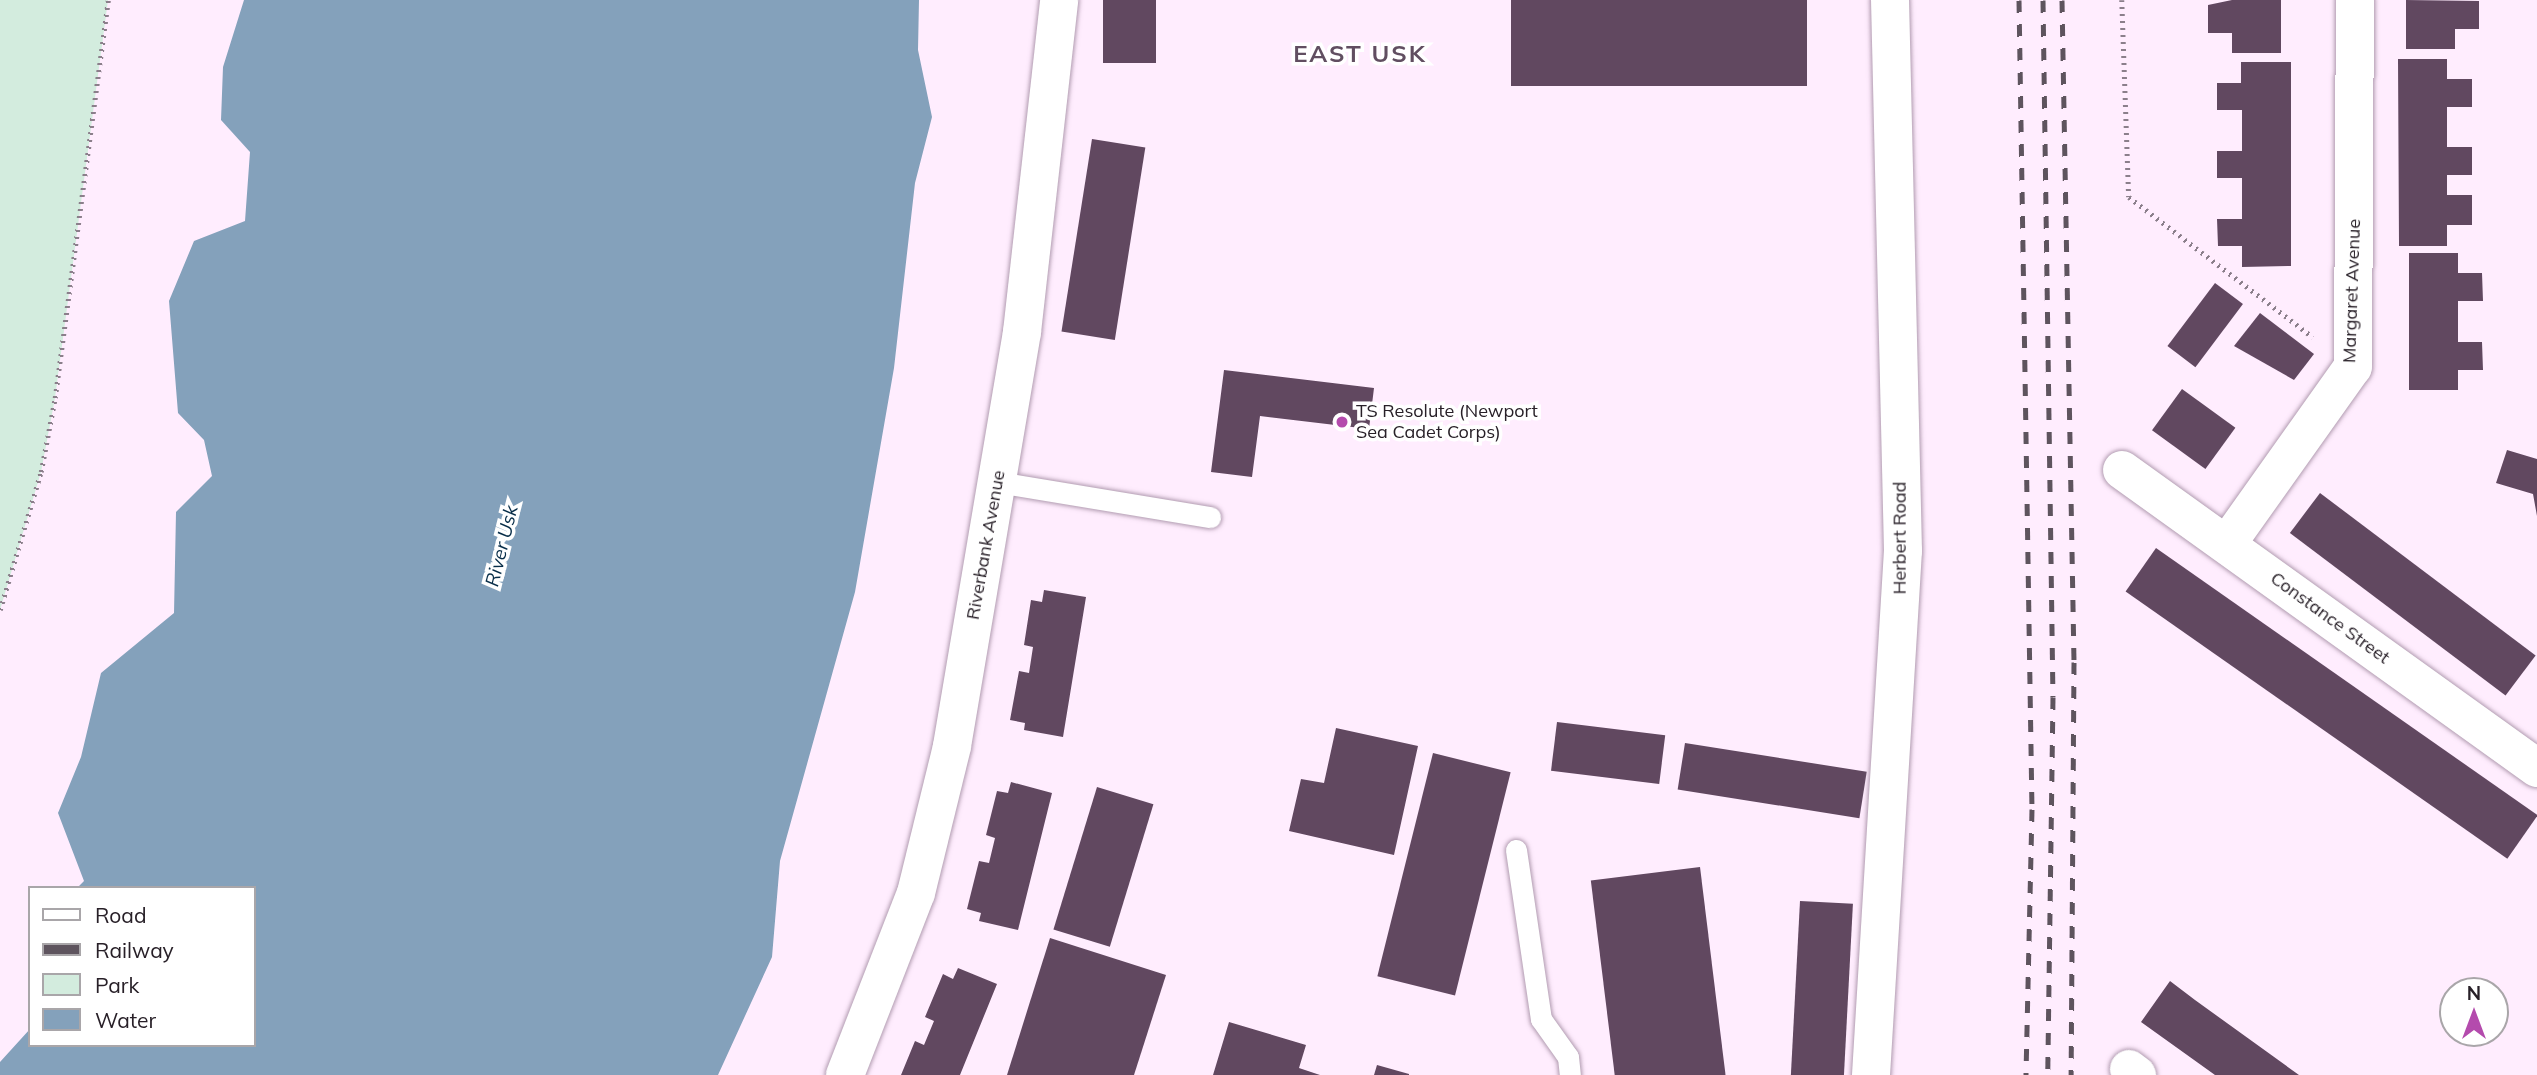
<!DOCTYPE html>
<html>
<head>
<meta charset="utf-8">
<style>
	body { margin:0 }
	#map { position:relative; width:2537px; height:1075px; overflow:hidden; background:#ffedfe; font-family:Mulish,sans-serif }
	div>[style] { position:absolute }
	.green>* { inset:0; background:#d3ecde }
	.water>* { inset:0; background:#84a1bb }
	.building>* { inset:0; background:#614860; transform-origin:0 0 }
	.path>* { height:4.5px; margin-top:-2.25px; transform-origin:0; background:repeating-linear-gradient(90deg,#8b7f8b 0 2px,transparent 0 7px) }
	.roads { filter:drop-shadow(0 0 2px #b29cb1) drop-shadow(0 0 2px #b29cb1) }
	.lane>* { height:21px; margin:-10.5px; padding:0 10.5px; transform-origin:10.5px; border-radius:10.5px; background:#fff }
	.street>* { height:38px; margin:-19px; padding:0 19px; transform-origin:19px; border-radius:19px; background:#fff }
	.rail>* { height:5px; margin-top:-2.5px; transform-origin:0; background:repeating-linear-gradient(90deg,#5e545e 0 12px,transparent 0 24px) }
	.dots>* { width:19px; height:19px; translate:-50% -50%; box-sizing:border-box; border:4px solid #fff; border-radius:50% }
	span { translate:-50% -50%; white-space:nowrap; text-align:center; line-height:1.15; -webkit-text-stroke:7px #fff; paint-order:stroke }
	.street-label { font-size:18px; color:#282028 }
	.poi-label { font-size:18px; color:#282028 }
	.left { translate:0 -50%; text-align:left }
	.water-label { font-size:19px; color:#072d48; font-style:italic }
	.district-label { font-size:24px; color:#614e61; font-weight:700; letter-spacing:2px }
	.legend { position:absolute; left:28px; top:886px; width:228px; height:161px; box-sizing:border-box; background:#fff; border:2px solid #a9a6a9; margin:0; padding:9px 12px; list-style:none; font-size:21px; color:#282028 }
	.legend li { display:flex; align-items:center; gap:14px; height:35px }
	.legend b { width:35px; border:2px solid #a9a6a9 }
	.north { position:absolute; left:2439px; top:977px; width:70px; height:70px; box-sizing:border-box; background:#fff; border:2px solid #a9a6a9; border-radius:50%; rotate:0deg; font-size:19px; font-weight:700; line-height:28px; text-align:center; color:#282028 }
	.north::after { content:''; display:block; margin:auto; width:24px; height:32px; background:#b44bad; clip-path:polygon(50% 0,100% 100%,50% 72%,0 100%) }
</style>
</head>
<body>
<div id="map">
	<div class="green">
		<i style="clip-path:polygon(0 0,108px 0,55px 398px,41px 472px,0 610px)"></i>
	</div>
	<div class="water">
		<i style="clip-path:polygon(244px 0,919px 0,918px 50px,932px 117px,915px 183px,894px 368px,855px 592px,780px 861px,772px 957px,718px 1075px,0 1075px,0 1062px,30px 1029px,30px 1045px,254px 1045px,254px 888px,77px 888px,84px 881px,58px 813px,81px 757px,101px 673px,174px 613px,176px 512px,212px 476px,204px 440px,178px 413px,169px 301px,194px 241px,245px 221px,250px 152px,221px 120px,223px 67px)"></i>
	</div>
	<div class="building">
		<i style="left:1103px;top:0;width:53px;height:63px"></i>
		<i style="left:1511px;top:0;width:296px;height:86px"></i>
		<i style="clip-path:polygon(2232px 0,2281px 0,2281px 53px,2232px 53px,2232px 33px,2208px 33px,2208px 5px)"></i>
		<i style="clip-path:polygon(2406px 0,2479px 1px,2479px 29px,2455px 29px,2455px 49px,2406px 49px)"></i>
		<i style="clip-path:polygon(2398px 59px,2447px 59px,2447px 79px,2472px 79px,2472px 107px,2447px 107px,2447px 147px,2472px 147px,2472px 175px,2447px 175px,2447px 195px,2472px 195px,2472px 225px,2447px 225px,2447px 246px,2399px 246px)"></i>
		<i style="clip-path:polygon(2241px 62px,2291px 62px,2291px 266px,2242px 267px,2242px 246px,2218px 246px,2217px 219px,2242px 219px,2242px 178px,2217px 178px,2217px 151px,2242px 151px,2242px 110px,2217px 110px,2217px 83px,2241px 83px)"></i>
		<i style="left:1092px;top:139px;width:54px;height:195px;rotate:9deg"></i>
		<i style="clip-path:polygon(2409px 253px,2458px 253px,2458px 273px,2482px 273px,2483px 301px,2458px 301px,2458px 342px,2482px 342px,2483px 370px,2458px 370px,2458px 390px,2409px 390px)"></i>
		<i style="left:2215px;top:283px;width:35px;height:79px;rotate:37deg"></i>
		<i style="clip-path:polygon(2260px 313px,2314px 354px,2294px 380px,2234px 346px)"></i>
		<i style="clip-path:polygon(1224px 370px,1374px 388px,1369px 429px,1260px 416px,1252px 477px,1211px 472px)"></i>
		<i style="left:2182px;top:389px;width:66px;height:51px;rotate:36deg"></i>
		<i style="clip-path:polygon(2507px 450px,2537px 459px,2537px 516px,2533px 494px,2496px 483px)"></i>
		<i style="left:2320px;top:493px;width:270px;height:50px;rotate:37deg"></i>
		<i style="left:2156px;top:548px;width:466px;height:53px;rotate:35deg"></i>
		<i style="clip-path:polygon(1044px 590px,1086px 597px,1063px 737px,1024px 730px,1025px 723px,1010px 720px,1019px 671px,1029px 673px,1033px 647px,1024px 645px,1031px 600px,1042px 602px)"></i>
		<i style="left:1557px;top:722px;width:109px;height:49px;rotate:7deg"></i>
		<i style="clip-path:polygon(1336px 728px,1418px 746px,1394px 855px,1289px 831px,1301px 779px,1324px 783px)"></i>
		<i style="left:1685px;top:743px;width:184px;height:47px;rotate:9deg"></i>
		<i style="left:1433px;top:753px;width:80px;height:230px;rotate:14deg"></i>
		<i style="clip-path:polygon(1011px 782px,1052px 793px,1018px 930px,979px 921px,981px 913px,967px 909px,979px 861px,989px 863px,995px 838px,986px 835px,997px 791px,1008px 793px)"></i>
		<i style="left:1097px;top:787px;width:59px;height:149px;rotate:17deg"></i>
		<i style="left:1700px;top:867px;width:210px;height:110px;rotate:83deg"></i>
		<i style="left:1800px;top:901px;width:53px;height:175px;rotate:3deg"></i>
		<i style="clip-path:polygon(1050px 938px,1166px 975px,1134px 1075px,1007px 1075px)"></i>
		<i style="clip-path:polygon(958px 968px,997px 984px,960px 1075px,901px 1075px,915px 1041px,924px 1045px,934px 1021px,925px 1017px,943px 974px,953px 979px)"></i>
		<i style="clip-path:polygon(2170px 981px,2195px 1000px,2299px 1075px,2215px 1075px,2141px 1022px)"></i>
		<i style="clip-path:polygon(1229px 1022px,1306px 1045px,1299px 1068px,1320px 1075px,1213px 1075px)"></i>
		<i style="clip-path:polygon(1377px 1065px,1409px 1074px,1409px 1075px,1374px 1075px)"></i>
	</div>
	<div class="path">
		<i style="left:2122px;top:0;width:197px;rotate:88deg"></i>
		<i style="left:2129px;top:197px;width:231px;rotate:37.3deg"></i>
		<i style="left:0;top:610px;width:144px;rotate:-73.5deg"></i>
		<i style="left:41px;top:472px;width:75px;rotate:-79.3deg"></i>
		<i style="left:55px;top:398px;width:402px;rotate:-82.4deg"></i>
	</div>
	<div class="roads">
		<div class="lane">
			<i style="left:998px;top:482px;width:215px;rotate:9.4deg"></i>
			<i style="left:1516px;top:850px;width:171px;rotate:81.6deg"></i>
			<i style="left:1541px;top:1019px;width:47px;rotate:54.6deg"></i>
			<i style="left:1568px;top:1057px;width:18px;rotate:84deg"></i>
		</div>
		<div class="street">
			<i style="left:2122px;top:470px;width:511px;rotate:35.68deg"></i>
			<i style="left:2227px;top:544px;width:217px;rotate:-54.6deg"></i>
			<i style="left:2353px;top:367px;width:367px;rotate:-89.7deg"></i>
			<i style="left:2129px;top:1069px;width:10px;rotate:37deg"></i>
			<i style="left:845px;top:1075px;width:195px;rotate:-68.7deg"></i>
			<i style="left:916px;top:893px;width:151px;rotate:-76.2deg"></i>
			<i style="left:952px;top:746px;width:420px;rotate:-80.4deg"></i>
			<i style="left:1022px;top:332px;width:334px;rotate:-83.6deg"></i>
			<i style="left:1871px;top:1075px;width:525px;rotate:-86.51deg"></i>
			<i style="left:1903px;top:551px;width:551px;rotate:-91.35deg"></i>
		</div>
	</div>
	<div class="rail">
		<i style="left:2019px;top:0;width:809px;rotate:89.08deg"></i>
		<i style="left:2032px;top:809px;width:266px;rotate:91.3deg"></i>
		<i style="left:2043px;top:0;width:697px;rotate:89.18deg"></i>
		<i style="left:2053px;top:697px;width:378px;rotate:90.8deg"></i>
		<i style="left:2062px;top:0;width:662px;rotate:88.96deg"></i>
		<i style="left:2074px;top:662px;width:413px;rotate:90.4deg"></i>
	</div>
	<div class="dots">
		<i style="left:1342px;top:422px;background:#b44bad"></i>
	</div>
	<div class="street-label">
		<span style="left:2352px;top:291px;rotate:-88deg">Margaret Avenue</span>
		<span style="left:1900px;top:538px;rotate:-90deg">Herbert Road</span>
		<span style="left:986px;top:545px;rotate:-80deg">Riverbank Avenue</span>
		<span style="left:2330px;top:618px;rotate:36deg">Constance Street</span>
	</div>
	<div class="poi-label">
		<span class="left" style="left:1356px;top:422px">TS Resolute (Newport<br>Sea Cadet Corps)</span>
	</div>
	<div class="water-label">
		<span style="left:502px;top:546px;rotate:-76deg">River Usk</span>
	</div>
	<div class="district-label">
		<span style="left:1360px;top:54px">EAST USK</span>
	</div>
	<ul class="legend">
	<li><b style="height:9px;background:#fff"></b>Road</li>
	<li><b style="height:9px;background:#5e545e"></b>Railway</li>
	<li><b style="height:19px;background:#d3ecde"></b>Park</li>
	<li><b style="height:19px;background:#84a1bb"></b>Water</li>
	</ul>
	<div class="north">N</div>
</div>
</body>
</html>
